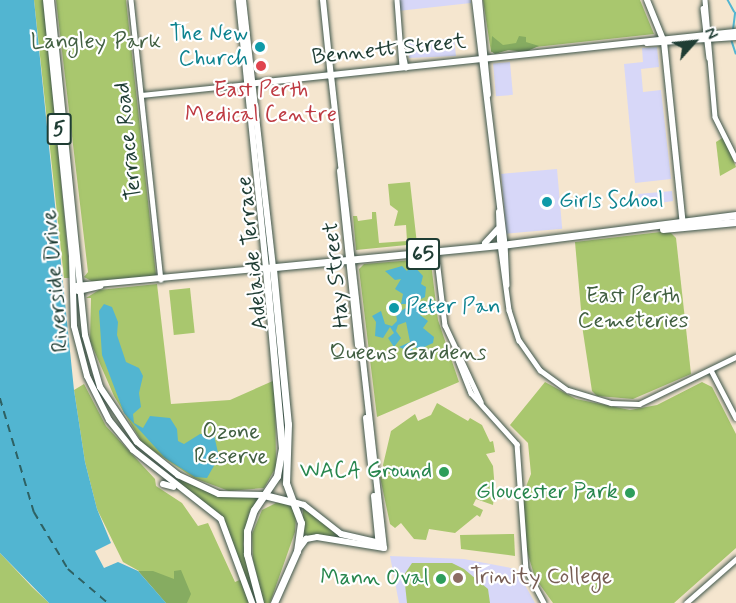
<!DOCTYPE html>
<html>
<head>
<meta charset="utf-8">
<style>
	body { margin:0 }
	#map { position:relative; width:736px; height:603px; overflow:hidden; background:#f5e6cf; font-family:Mynerve,sans-serif }
	div>[style] { position:absolute }
	.built>* { inset:0; background:#d7d7f8; transform-origin:0 0 }
	.green>* { inset:0; background:#a9c76e; transform-origin:0 0 }
	.forest>* { inset:0; background:#86ac61 }
	.water>* { inset:0; background:#52b5d1 }
	.stream>* { height:1.5px; margin:-0.75px; padding:0 0.75px; transform-origin:0.75px; border-radius:0.75px; background:#52b5d1 }
	.ferry>* { height:1.5px; margin-top:-0.75px; transform-origin:0; background:repeating-linear-gradient(90deg,#2e6163 0 8px,transparent 0 14px) }
	.roads { filter:drop-shadow(0 0 2px #3f564b) drop-shadow(0 0 2px #3f564b) }
	.minor>* { height:4.5px; margin:-2.25px; padding:0 2.25px; transform-origin:2.25px; border-radius:2.25px; background:#fff }
	.major>* { height:6px; margin:-3px; padding:0 3px; transform-origin:3px; border-radius:3px; background:#fff }
	.highway>* { height:7px; margin:-3.5px; padding:0 3.5px; transform-origin:3.5px; border-radius:3.5px; background:#fff }
	.dots>* { width:16px; height:16px; translate:-50% -50%; box-sizing:border-box; border:3px solid #fff; border-radius:50% }
	span { translate:-50% -50%; white-space:nowrap; text-align:center; line-height:1.15; -webkit-text-stroke:4.5px #fff; paint-order:stroke }
	.shield-label span { padding:2px 4px; background:#fff; border:2px solid; border-radius:4px; -webkit-text-stroke-width:0 }
	.shield-label { font-size:21px; color:#1f3d34; font-weight:700 }
	.culture-label { font-size:22px; color:#0d838f }
	.right { translate:-100% -50%; text-align:right }
	.left { translate:0 -50%; text-align:left }
	.park-label { font-size:22px; color:#426042 }
	.street-label { font-size:22px; color:#1f3d34 }
	.health-label { font-size:22px; color:#be3a42 }
	.leisure-label { font-size:22px; color:#27864d }
	.education-label { font-size:22px; color:#785e54 }
	.north { position:absolute; left:664px; top:12px; width:60px; height:60px; -webkit-text-stroke:4px #fff; paint-order:stroke; rotate:63deg; font-size:16px; font-weight:700; line-height:24px; text-align:center; color:#1f3d34 }
	.north::after { content:''; display:block; margin:auto; width:21px; height:27px; background:#1f3d34; clip-path:polygon(50% 0,100% 100%,50% 72%,0 100%) }
</style>
</head>
<body>
<div id="map">
	<div class="built">
		<i style="clip-path:polygon(397px 0,471px 0,471px 3px,398px 11px)"></i>
		<i style="clip-path:polygon(454px 38px,456px 56px,409px 58px,407px 43px)"></i>
		<i style="clip-path:polygon(657px 47px,659px 67px,641px 69px,643px 92px,661px 90px,671px 179px,635px 183px,624px 64px,643px 62px,642px 48px)"></i>
		<i style="left:510px;top:62px;width:33px;height:17px;rotate:85deg"></i>
		<i style="left:557px;top:169px;width:60px;height:56px;rotate:85deg"></i>
		<i style="clip-path:polygon(672px 191px,673px 201px,639px 206px,638px 194px)"></i>
		<i style="clip-path:polygon(390px 556px,464px 559px,516px 569px,535px 603px,399px 603px)"></i>
	</div>
	<div class="green">
		<i style="clip-path:polygon(34px 0,44px 0,70px 278px,64px 278px)"></i>
		<i style="clip-path:polygon(56px 0,126px 0,156px 275px,152px 278px,95px 283px,84px 277px,88px 272px)"></i>
		<i style="clip-path:polygon(483px 0,640px 0,654px 34px,491px 52px)"></i>
		<i style="clip-path:polygon(724px 137px,736px 167px,720px 176px,716px 142px)"></i>
		<i style="clip-path:polygon(410px 182px,417px 244px,356px 250px,353px 216px,357px 216px,358px 221px,372px 219px,372px 212px,376px 212px,379px 243px,407px 241px,406px 225px,394px 226px,398px 211px,390px 205px,388px 184px)"></i>
		<i style="clip-path:polygon(669px 231px,676px 238px,691px 374px,633px 399px,597px 396px,592px 391px,583px 332px,575px 242px)"></i>
		<i style="clip-path:polygon(426px 259px,431px 263px,438px 320px,459px 382px,377px 417px,359px 269px,364px 264px)"></i>
		<i style="clip-path:polygon(157px 284px,171px 404px,230px 400px,275px 380px,276px 467px,264px 488px,229px 491px,194px 478px,143px 444px,114px 396px,90px 341px,91px 298px,86px 298px,99px 290px)"></i>
		<i style="left:190px;top:288px;width:45px;height:21px;rotate:84deg"></i>
		<i style="clip-path:polygon(545px 382px,576px 399px,630px 410px,657px 405px,702px 382px,712px 387px,736px 434px,736px 548px,674px 603px,553px 603px,535px 578px,527px 551px,523px 494px,531px 474px,528px 443px,510px 425px)"></i>
		<i style="clip-path:polygon(84px 384px,106px 426px,155px 479px,156px 486px,182px 503px,198px 526px,208px 523px,235px 582px,242px 579px,250px 603px,166px 603px,139px 571px,123px 562px,97px 509px,85px 462px,74px 390px)"></i>
		<i style="clip-path:polygon(437px 403px,468px 421px,470px 418px,482px 425px,490px 442px,493px 441px,495px 452px,486px 454px,493px 466px,495px 490px,493px 505px,476px 499px,473px 505px,483px 510px,480px 517px,477px 515px,455px 533px,429px 529px,426px 540px,414px 539px,401px 523px,395px 528px,390px 524px,380px 477px,394px 475px,384px 473px,383px 465px,391px 431px,415px 414px,418px 421px,431px 415px)"></i>
		<i style="clip-path:polygon(176px 478px,216px 495px,260px 496px,249px 513px,243px 544px,258px 603px,253px 603px,225px 523px,174px 481px)"></i>
		<i style="clip-path:polygon(280px 501px,290px 504px,296px 516px,295px 532px,270px 603px,264px 603px,253px 560px,252px 534px,262px 510px)"></i>
		<i style="clip-path:polygon(303px 506px,344px 538px,344px 539px,303px 536px)"></i>
		<i style="clip-path:polygon(514px 534px,515px 556px,461px 549px,460px 535px)"></i>
		<i style="clip-path:polygon(0 553px,32px 587px,49px 603px,0 603px)"></i>
		<i style="clip-path:polygon(412px 563px,452px 563px,464px 569px,488px 589px,490px 603px,407px 603px,404px 575px)"></i>
	</div>
	<div class="forest">
		<i style="clip-path:polygon(492px 36px,503px 45px,516px 43px,519px 36px,526px 37px,526px 42px,539px 46px,525px 52px,508px 50px,495px 54px,491px 51px)"></i>
		<i style="clip-path:polygon(181px 570px,191px 594px,187px 603px,166px 603px,138px 571px,153px 571px,174px 579px,174px 571px)"></i>
	</div>
	<div class="water">
		<i style="clip-path:polygon(0 0,34px 0,74px 390px,85px 462px,97px 509px,111px 543px,95px 551px,104px 568px,118px 562px,138px 571px,166px 603px,49px 603px,0 553px)"></i>
		<i style="clip-path:polygon(412px 264px,423px 276px,421px 284px,426px 287px,425px 297px,417px 301px,423px 306px,420px 315px,428px 321px,423px 328px,434px 337px,433px 343px,420px 349px,409px 345px,418px 356px,416px 361px,412px 353px,399px 347px,410px 342px,406px 322px,398px 325px,396px 331px,401px 338px,394px 347px,388px 338px,394px 333px,390px 327px,383px 338px,375px 336px,376px 322px,372px 316px,381px 311px,385px 324px,392px 326px,397px 321px,396px 314px,412px 304px,401px 304px,403px 294px,395px 289px,401px 279px,395px 280px,385px 271px,402px 266px,407px 271px)"></i>
		<i style="clip-path:polygon(104px 304px,112px 307px,118px 322px,117px 335px,126px 362px,139px 368px,143px 376px,139px 393px,141px 407px,133px 414px,134px 423px,143px 428px,150px 416px,170px 418px,177px 429px,178px 441px,184px 444px,200px 434px,214px 435px,219px 457px,207px 478px,195px 477px,165px 458px,124px 413px,102px 355px,99px 311px)"></i>
	</div>
	<div class="stream">
		<i style="left:728px;top:0;width:13px;rotate:61deg"></i>
		<i style="left:733px;top:30px;width:17px;rotate:-83deg"></i>
		<i style="left:732px;top:41px;width:13px;rotate:72deg"></i>
	</div>
	<div class="ferry">
		<i style="left:0;top:398px;width:119px;rotate:73.4deg"></i>
		<i style="left:34px;top:512px;width:66px;rotate:59.2deg"></i>
		<i style="left:68px;top:569px;width:52px;rotate:40.4deg"></i>
	</div>
	<div class="roads">
		<div class="minor">
			<i style="left:131px;top:0;width:281px;rotate:83.9deg"></i>
			<i style="left:397px;top:0;width:67px;rotate:85.7deg"></i>
			<i style="left:705px;top:0;width:117px;rotate:85.1deg"></i>
			<i style="left:715px;top:117px;width:47px;rotate:63.4deg"></i>
			<i style="left:703px;top:8px;width:50px;rotate:83.2deg"></i>
			<i style="left:401px;top:44px;width:24px;rotate:78deg"></i>
			<i style="left:141px;top:95px;width:108px;rotate:-5.9deg"></i>
			<i style="left:505px;top:243px;width:42px;rotate:87.3deg"></i>
			<i style="left:500px;top:244px;width:67px;rotate:82.2deg"></i>
			<i style="left:509px;top:310px;width:32px;rotate:72deg"></i>
			<i style="left:519px;top:340px;width:37px;rotate:55deg"></i>
			<i style="left:540px;top:370px;width:34px;rotate:36deg"></i>
			<i style="left:568px;top:390px;width:45px;rotate:16.8deg"></i>
			<i style="left:611px;top:403px;width:28px;rotate:2deg"></i>
			<i style="left:639px;top:404px;width:108px;rotate:-25.9deg"></i>
			<i style="left:436px;top:251px;width:75px;rotate:83.1deg"></i>
			<i style="left:445px;top:325px;width:85px;rotate:64.9deg"></i>
			<i style="left:456px;top:355px;width:41px;rotate:68.5deg"></i>
			<i style="left:471px;top:393px;width:69px;rotate:48deg"></i>
			<i style="left:517px;top:444px;width:125px;rotate:85.9deg"></i>
			<i style="left:526px;top:569px;width:38px;rotate:62deg"></i>
			<i style="left:711px;top:370px;width:54px;rotate:62.5deg"></i>
			<i style="left:686px;top:603px;width:67px;rotate:-41.3deg"></i>
		</div>
		<div class="major">
			<i style="left:46px;top:0;width:259px;rotate:84.2deg"></i>
			<i style="left:72px;top:258px;width:68px;rotate:88.3deg"></i>
			<i style="left:74px;top:326px;width:52px;rotate:75.4deg"></i>
			<i style="left:87px;top:376px;width:49px;rotate:63.4deg"></i>
			<i style="left:109px;top:420px;width:38px;rotate:51deg"></i>
			<i style="left:133px;top:450px;width:112px;rotate:38.1deg"></i>
			<i style="left:221px;top:519px;width:90px;rotate:69.7deg"></i>
			<i style="left:51px;top:0;width:337px;rotate:84.2deg"></i>
			<i style="left:85px;top:335px;width:54px;rotate:73.9deg"></i>
			<i style="left:100px;top:387px;width:66px;rotate:56.1deg"></i>
			<i style="left:137px;top:442px;width:53px;rotate:38.8deg"></i>
			<i style="left:178px;top:475px;width:45px;rotate:24.9deg"></i>
			<i style="left:219px;top:494px;width:45px;rotate:1.3deg"></i>
			<i style="left:243px;top:0;width:271px;rotate:83.6deg"></i>
			<i style="left:323px;top:0;width:77px;rotate:84.1deg"></i>
			<i style="left:475px;top:0;width:242px;rotate:83.1deg"></i>
			<i style="left:479px;top:0;width:95px;rotate:84.6deg"></i>
			<i style="left:647px;top:0;width:45px;rotate:68deg"></i>
			<i style="left:664px;top:42px;width:184px;rotate:84.1deg"></i>
			<i style="left:647px;top:43px;width:89px;rotate:-3.9deg"></i>
			<i style="left:248px;top:84px;width:491px;rotate:-6.1deg"></i>
			<i style="left:340px;top:171px;width:175px;rotate:84.1deg"></i>
			<i style="left:499px;top:212px;width:29px;rotate:88deg"></i>
			<i style="left:485px;top:243px;width:19px;rotate:-47deg"></i>
			<i style="left:76px;top:286px;width:191px;rotate:-5.4deg"></i>
			<i style="left:266px;top:268px;width:269px;rotate:-95.8deg"></i>
			<i style="left:78px;top:291px;width:23px;rotate:-13deg"></i>
			<i style="left:366px;top:418px;width:47px;rotate:83.9deg"></i>
			<i style="left:163px;top:484px;width:11px;rotate:15deg"></i>
			<i style="left:374px;top:496px;width:51px;rotate:84.4deg"></i>
			<i style="left:293px;top:502px;width:11px;rotate:15deg"></i>
			<i style="left:304px;top:505px;width:47px;rotate:38.1deg"></i>
			<i style="left:341px;top:534px;width:39px;rotate:13deg"></i>
			<i style="left:298px;top:550px;width:14px;rotate:-54deg"></i>
			<i style="left:306px;top:539px;width:11px;rotate:-10deg"></i>
			<i style="left:317px;top:537px;width:68px;rotate:9.3deg"></i>
			<i style="left:384px;top:548px;width:476px;rotate:-96.4deg"></i>
		</div>
		<div class="highway">
			<i style="left:663px;top:229px;width:73px;rotate:-5.5deg"></i>
			<i style="left:266px;top:268px;width:236px;rotate:-5.6deg"></i>
			<i style="left:501px;top:245px;width:237px;rotate:-7.3deg"></i>
			<i style="left:273px;top:269px;width:156px;rotate:84.5deg"></i>
			<i style="left:288px;top:424px;width:59px;rotate:91.9deg"></i>
			<i style="left:286px;top:483px;width:20px;rotate:70deg"></i>
			<i style="left:264px;top:495px;width:30px;rotate:14deg"></i>
			<i style="left:293px;top:502px;width:22px;rotate:69deg"></i>
			<i style="left:301px;top:523px;width:28px;rotate:98deg"></i>
			<i style="left:297px;top:551px;width:57px;rotate:113.9deg"></i>
			<i style="left:260px;top:603px;width:51px;rotate:-104.9deg"></i>
			<i style="left:247px;top:554px;width:23px;rotate:-90deg"></i>
			<i style="left:247px;top:531px;width:22px;rotate:-72deg"></i>
			<i style="left:254px;top:510px;width:41px;rotate:-55.9deg"></i>
			<i style="left:277px;top:476px;width:27px;rotate:-80deg"></i>
			<i style="left:282px;top:449px;width:182px;rotate:-95.1deg"></i>
		</div>
	</div>
	<div class="dots">
		<i style="left:260px;top:47px;background:#0f9aa8"></i>
		<i style="left:261px;top:66px;background:#e0444e"></i>
		<i style="left:547px;top:202px;background:#0f9aa8"></i>
		<i style="left:394px;top:308px;background:#0f9aa8"></i>
		<i style="left:444px;top:472px;background:#2e9e5b"></i>
		<i style="left:630px;top:493px;background:#2e9e5b"></i>
		<i style="left:458px;top:578px;background:#8d6e63"></i>
		<i style="left:441px;top:579px;background:#2e9e5b"></i>
	</div>
	<div class="shield-label">
		<span style="left:59px;top:129px">5</span>
		<span style="left:423px;top:254px">65</span>
	</div>
	<div class="culture-label">
		<span class="right" style="left:248px;top:47px">The New<br>Church</span>
		<span class="left" style="left:559px;top:202px">Girls School</span>
		<span class="left" style="left:406px;top:308px">Peter Pan</span>
	</div>
	<div class="park-label">
		<span style="left:96px;top:43px">Langley Park</span>
		<span style="left:633px;top:309px">East Perth<br>Cemeteries</span>
		<span style="left:408px;top:354px">Queens Gardens</span>
		<span style="left:231px;top:445px">Ozone<br>Reserve</span>
	</div>
	<div class="street-label">
		<span style="left:389px;top:50px;rotate:-6deg">Bennett Street</span>
		<span style="left:129px;top:141px;rotate:-96deg">Terrace Road</span>
		<span style="left:253px;top:253px;rotate:-96deg">Adelaide Terrace</span>
		<span style="left:337px;top:275px;rotate:-96deg">Hay Street</span>
		<span style="left:56px;top:281px;rotate:-95deg">Riverside Drive</span>
	</div>
	<div class="health-label">
		<span style="left:261px;top:103px">East Perth<br>Medical Centre</span>
	</div>
	<div class="leisure-label">
		<span class="right" style="left:432px;top:472px">WACA Ground</span>
		<span class="right" style="left:618px;top:493px">Gloucester Park</span>
		<span class="right" style="left:429px;top:579px">Mann Oval</span>
	</div>
	<div class="education-label">
		<span class="left" style="left:470px;top:578px">Trinity College</span>
	</div>
	<div class="north">N</div>
</div>
</body>
</html>
